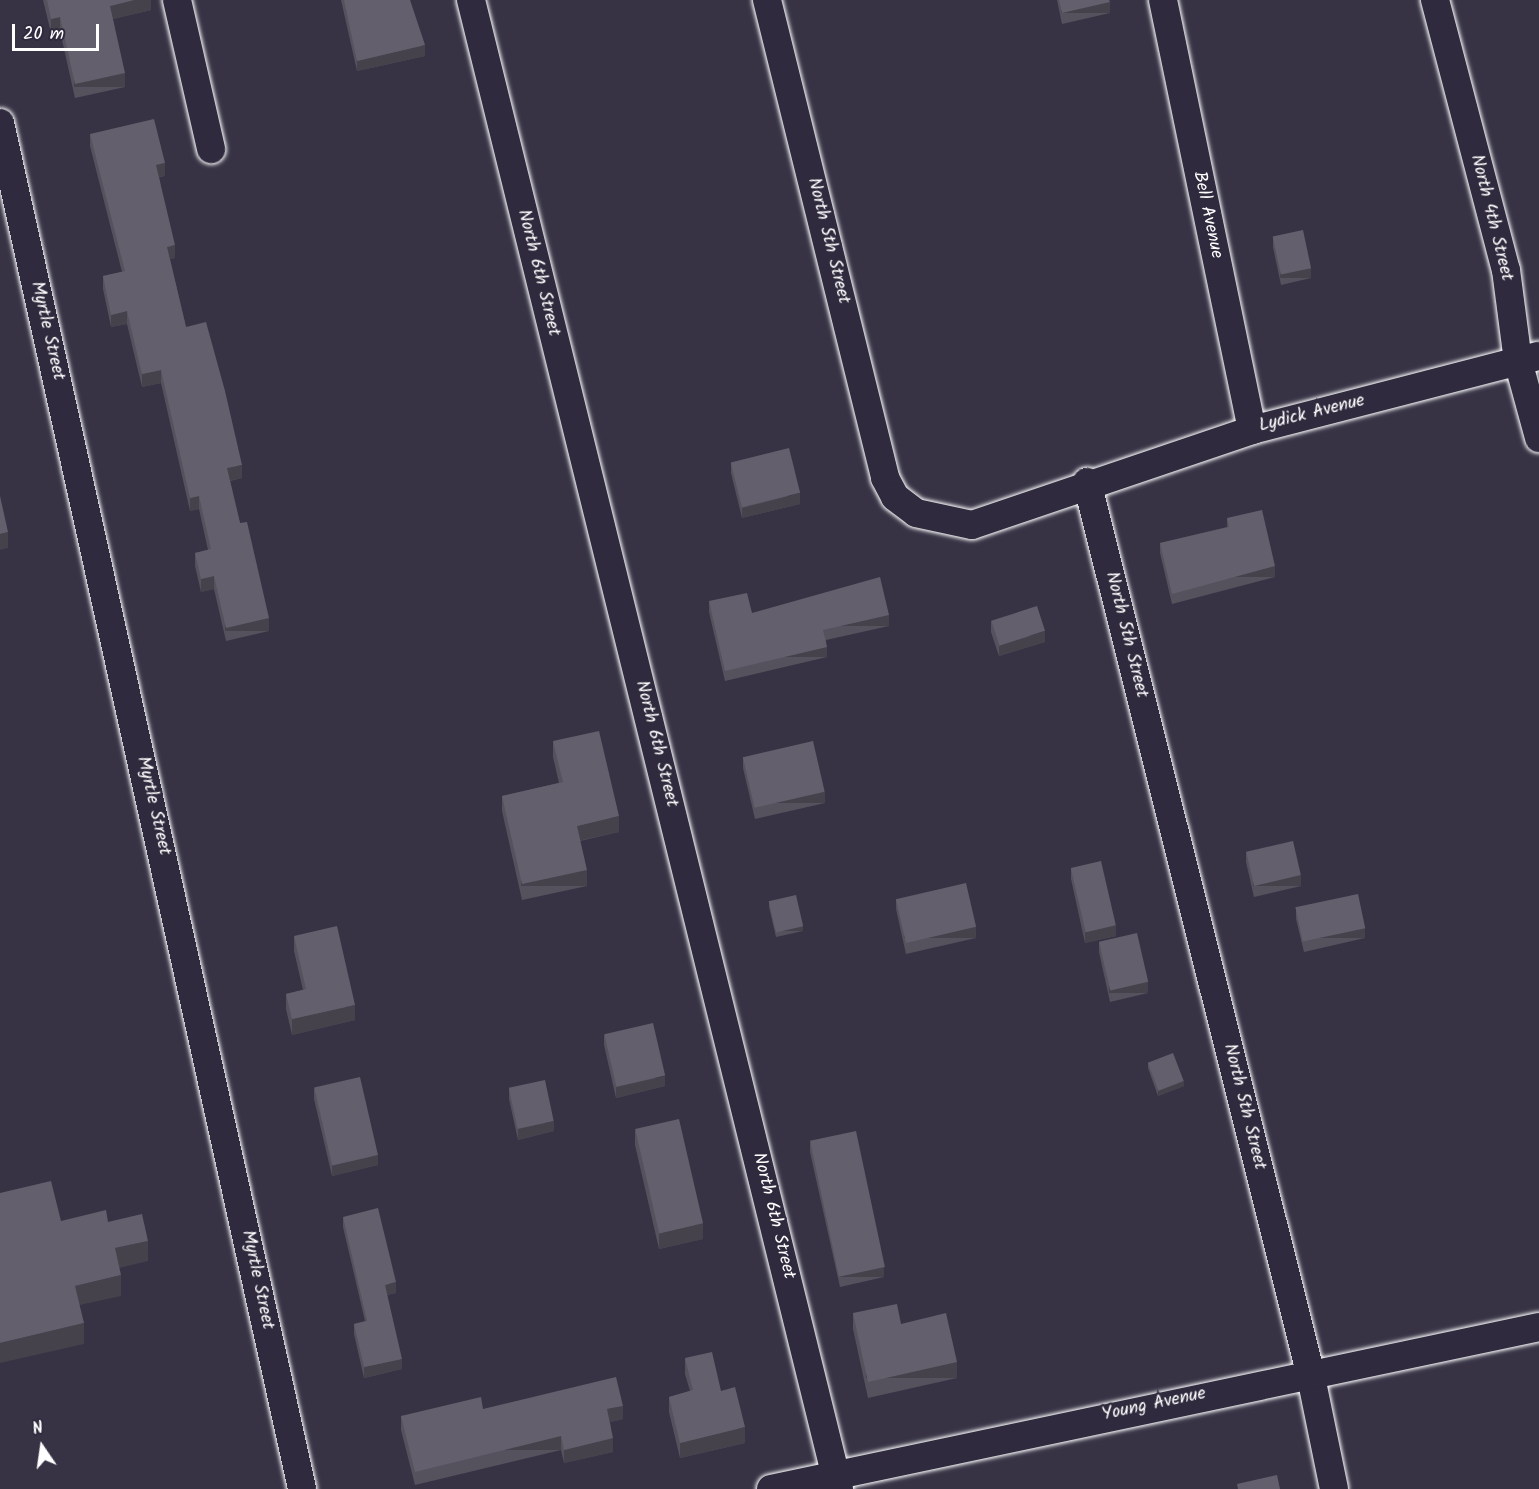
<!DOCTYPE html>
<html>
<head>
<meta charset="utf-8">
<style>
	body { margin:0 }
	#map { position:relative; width:1539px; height:1489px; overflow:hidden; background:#373345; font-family:Kalam,sans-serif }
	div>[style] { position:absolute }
	.roads { filter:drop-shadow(0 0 2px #fff) drop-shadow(0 0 2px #fff) }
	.street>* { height:28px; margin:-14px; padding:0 14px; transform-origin:14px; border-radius:14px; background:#2f2a3d }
	.wall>* { inset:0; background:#55525e }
	.shaded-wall>* { inset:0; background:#45424c; transform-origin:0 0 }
	.building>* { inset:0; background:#635f6d; transform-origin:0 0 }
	span { translate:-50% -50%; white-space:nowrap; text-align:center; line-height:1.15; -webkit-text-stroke:4.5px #2f2a3d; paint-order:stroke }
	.street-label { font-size:18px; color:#fff }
	.north { position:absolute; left:12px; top:1417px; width:60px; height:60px; -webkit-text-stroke:4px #2f2a3d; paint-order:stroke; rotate:347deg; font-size:16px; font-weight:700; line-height:24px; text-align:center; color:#fff }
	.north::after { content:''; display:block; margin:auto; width:21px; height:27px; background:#fff; clip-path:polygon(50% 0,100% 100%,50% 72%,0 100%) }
	.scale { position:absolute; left:12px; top:24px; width:87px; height:27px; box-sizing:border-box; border:3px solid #fff; border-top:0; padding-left:8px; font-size:18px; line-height:21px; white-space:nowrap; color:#fff; -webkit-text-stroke:4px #2f2a3d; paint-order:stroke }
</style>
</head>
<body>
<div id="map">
	<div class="roads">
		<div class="street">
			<i style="left:177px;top:0;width:153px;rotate:77.1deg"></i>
			<i style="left:471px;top:0;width:1534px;rotate:76.12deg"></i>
			<i style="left:767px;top:0;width:492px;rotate:76.1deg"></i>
			<i style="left:885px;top:478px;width:21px;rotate:62deg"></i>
			<i style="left:895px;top:497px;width:26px;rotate:37deg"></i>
			<i style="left:916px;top:513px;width:57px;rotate:12.1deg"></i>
			<i style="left:972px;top:525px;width:296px;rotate:-18.7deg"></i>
			<i style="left:1252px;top:430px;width:296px;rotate:-14.5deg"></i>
			<i style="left:1163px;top:0;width:439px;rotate:78.3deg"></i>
			<i style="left:1435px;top:0;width:279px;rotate:75.3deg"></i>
			<i style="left:1506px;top:270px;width:92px;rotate:82.5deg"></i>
			<i style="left:1518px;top:361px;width:80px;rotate:74.7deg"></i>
			<i style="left:0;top:123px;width:1399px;rotate:77.53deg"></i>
			<i style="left:1087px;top:482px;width:918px;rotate:75.93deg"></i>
			<i style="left:1310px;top:1372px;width:119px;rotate:78.4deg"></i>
			<i style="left:771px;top:1489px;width:785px;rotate:-11.91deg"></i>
		</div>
	</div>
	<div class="wall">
		<i style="clip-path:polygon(43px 0,151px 0,151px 10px,113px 19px,125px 87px,75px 98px,60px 31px,51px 33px)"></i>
		<i style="clip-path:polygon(341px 0,410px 0,425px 56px,357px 71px)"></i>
		<i style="clip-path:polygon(1057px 0,1109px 0,1110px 13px,1062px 24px)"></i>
		<i style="clip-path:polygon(90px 134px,165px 176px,159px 177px,175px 258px,170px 259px,186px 327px,242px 478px,230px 481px,240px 523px,269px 631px,226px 641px,214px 589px,201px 592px,195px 566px,195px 553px,208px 550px,199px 509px,190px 511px,161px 383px,142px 387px,127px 324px,111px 327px,103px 289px,103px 276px,122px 272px,90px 146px)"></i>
		<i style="clip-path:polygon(1273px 237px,1311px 278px,1281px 285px,1273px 247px)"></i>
		<i style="clip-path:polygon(731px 463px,800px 504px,742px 518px,731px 473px)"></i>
		<i style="clip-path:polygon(1227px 518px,1275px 577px,1172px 604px,1160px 553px,1160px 543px,1227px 527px)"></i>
		<i style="clip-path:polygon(709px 601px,752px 613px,889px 626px,826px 640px,827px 657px,725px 681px,709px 612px)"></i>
		<i style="clip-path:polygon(991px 621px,1045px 642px,999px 656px,991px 632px)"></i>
		<i style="clip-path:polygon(553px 741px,619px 832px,580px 841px,587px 886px,522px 900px,502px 811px,502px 796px,559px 783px,553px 757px)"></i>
		<i style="clip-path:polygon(743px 757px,825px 803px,755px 819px,743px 768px)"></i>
		<i style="clip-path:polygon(1246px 852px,1301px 886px,1254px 897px,1246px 862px)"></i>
		<i style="clip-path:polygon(1071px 869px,1116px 936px,1085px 943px,1071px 879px)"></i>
		<i style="clip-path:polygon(896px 899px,976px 938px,906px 954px,896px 909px)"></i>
		<i style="clip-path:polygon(769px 901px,803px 931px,776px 937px,769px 907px)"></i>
		<i style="clip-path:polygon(1296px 908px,1365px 938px,1304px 952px,1296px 919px)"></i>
		<i style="clip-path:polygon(294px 936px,355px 1020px,292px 1035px,286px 1009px,286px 994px,303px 990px,294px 951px)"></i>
		<i style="clip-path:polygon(1099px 942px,1148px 993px,1110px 1002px,1099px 952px)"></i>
		<i style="clip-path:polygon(604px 1035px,665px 1086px,616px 1098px,604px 1045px)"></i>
		<i style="clip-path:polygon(1148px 1063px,1184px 1086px,1158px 1096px,1148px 1068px)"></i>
		<i style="clip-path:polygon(314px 1088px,378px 1165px,332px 1176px,314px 1099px)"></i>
		<i style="clip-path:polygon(509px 1088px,554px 1131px,518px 1140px,509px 1099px)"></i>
		<i style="clip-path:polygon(635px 1130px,703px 1239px,659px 1249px,635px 1145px)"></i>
		<i style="clip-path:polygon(810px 1142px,884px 1277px,840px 1287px,810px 1152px)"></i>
		<i style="clip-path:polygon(343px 1217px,396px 1293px,387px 1295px,402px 1369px,364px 1378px,354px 1334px,354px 1324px,365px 1321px,343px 1227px)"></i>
		<i style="clip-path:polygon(853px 1313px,901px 1324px,957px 1378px,868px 1398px,853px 1329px)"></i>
		<i style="clip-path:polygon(685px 1358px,721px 1391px,745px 1443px,680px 1458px,669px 1412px,669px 1397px,690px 1391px,685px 1374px)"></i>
		<i style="clip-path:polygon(483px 1409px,623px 1419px,610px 1422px,613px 1452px,564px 1463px,561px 1450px,415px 1485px,401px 1430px,401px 1416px)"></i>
	</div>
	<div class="shaded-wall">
		<i style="clip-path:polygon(134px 0,151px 0,151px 10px,110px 20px,110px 6px)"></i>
		<i style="left:1110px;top:2px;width:11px;height:49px;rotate:90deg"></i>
		<i style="clip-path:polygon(60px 17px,60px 31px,51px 33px,51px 19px)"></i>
		<i style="clip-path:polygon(425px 45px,425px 56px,357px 71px,357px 61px)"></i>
		<i style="left:125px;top:73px;width:14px;height:51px;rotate:90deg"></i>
		<i style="clip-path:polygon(165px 163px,165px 176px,156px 177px,156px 165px)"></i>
		<i style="clip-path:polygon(175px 245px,175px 258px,167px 260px,167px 247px)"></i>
		<i style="left:1311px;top:268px;width:10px;height:31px;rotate:90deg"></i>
		<i style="clip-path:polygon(127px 311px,127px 324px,111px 327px,111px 315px)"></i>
		<i style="clip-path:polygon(161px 370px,161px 383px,142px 387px,142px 374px)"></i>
		<i style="clip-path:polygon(242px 465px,242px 478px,227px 481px,227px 468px)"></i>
		<i style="clip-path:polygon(800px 493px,800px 504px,742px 518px,742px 508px)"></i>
		<i style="clip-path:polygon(199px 496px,199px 509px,190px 511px,190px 498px)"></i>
		<i style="clip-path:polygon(8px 532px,8px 548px,0 550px,0 534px)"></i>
		<i style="left:1275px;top:566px;width:11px;height:107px;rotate:90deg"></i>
		<i style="clip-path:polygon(214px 576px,214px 589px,201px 592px,201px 579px)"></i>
		<i style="left:889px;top:615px;width:11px;height:68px;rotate:90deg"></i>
		<i style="left:269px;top:618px;width:13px;height:44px;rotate:90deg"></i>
		<i style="clip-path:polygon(1045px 631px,1045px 642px,999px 656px,999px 646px)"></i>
		<i style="left:827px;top:647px;width:10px;height:105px;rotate:90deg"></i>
		<i style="left:825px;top:792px;width:11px;height:72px;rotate:90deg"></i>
		<i style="clip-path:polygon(619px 816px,619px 832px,577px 841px,577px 826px)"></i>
		<i style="left:587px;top:870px;width:16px;height:66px;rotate:90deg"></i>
		<i style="left:1301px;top:875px;width:11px;height:48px;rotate:90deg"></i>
		<i style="clip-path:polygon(1116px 925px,1116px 936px,1085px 943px,1085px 932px)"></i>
		<i style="left:803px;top:926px;width:5px;height:28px;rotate:90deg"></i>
		<i style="left:976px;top:927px;width:11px;height:72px;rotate:90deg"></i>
		<i style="left:1365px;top:928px;width:10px;height:63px;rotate:90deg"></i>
		<i style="left:1148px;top:982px;width:11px;height:39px;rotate:90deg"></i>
		<i style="clip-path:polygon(355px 1005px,355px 1020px,292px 1035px,292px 1019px)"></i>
		<i style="clip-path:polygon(665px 1076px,665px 1086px,616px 1098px,616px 1087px)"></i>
		<i style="clip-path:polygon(1184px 1081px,1184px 1086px,1158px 1096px,1158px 1090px)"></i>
		<i style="clip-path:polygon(554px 1121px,554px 1131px,518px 1140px,518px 1129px)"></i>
		<i style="clip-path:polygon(378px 1155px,378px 1165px,332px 1176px,332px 1165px)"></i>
		<i style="clip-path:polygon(703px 1223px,703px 1239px,659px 1249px,659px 1233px)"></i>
		<i style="clip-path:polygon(148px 1241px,148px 1261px,115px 1269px,115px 1248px)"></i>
		<i style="left:884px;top:1267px;width:10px;height:45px;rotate:90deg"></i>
		<i style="clip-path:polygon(121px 1275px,121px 1296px,75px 1306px,75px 1286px)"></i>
		<i style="clip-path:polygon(396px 1282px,396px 1293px,385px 1295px,385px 1285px)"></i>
		<i style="clip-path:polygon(84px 1323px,84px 1344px,0 1363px,0 1343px)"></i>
		<i style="clip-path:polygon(402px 1359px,402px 1369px,364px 1378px,364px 1367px)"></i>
		<i style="left:957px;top:1362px;width:16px;height:91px;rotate:90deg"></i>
		<i style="clip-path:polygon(623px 1406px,623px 1419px,607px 1423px,607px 1409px)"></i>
		<i style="clip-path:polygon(745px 1427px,745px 1443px,680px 1458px,680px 1443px)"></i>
		<i style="left:561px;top:1436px;width:14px;height:150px;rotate:90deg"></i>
		<i style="clip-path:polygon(613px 1438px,613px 1452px,564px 1463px,564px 1450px)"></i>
	</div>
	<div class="building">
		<i style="clip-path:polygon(47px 0,134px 0,110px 6px,125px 73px,75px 84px,60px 17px,51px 19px)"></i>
		<i style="clip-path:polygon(344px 0,410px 0,425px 45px,357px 61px)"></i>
		<i style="clip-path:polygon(1059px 0,1109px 0,1110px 2px,1062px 13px)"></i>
		<i style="clip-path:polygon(154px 119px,165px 163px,156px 165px,175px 245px,167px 247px,186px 327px,206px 322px,225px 391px,242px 465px,227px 468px,240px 523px,247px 522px,269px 618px,226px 628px,214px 576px,201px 579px,195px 553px,211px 549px,199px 496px,190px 498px,161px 370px,142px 374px,127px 311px,111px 315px,103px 276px,125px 271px,90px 134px)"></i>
		<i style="left:1303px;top:230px;width:39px;height:31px;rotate:78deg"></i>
		<i style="left:789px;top:448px;width:46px;height:60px;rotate:76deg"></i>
		<i style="clip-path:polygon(0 496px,8px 532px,0 534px)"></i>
		<i style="clip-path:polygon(1262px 510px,1275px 566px,1172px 594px,1160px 543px,1229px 527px,1227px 518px)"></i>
		<i style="clip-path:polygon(880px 577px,889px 615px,823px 630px,827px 647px,725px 671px,709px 601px,747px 593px,752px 613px)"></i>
		<i style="left:1037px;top:606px;width:26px;height:48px;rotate:72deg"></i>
		<i style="clip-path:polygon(599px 731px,619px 816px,577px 826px,587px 870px,522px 884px,502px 796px,563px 782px,553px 741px)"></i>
		<i style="left:813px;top:741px;width:52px;height:72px;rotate:77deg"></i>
		<i style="left:1293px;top:841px;width:35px;height:48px;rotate:77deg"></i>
		<i style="left:1101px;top:861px;width:66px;height:31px;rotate:77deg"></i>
		<i style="left:966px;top:883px;width:45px;height:72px;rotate:77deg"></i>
		<i style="left:1358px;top:894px;width:35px;height:64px;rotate:78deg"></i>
		<i style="left:796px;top:895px;width:32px;height:28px;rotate:77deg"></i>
		<i style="clip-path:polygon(337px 926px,355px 1005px,292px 1019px,286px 994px,306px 989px,294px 936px)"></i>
		<i style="left:1137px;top:933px;width:50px;height:39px;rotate:77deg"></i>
		<i style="left:653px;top:1023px;width:54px;height:50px;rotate:77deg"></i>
		<i style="left:1173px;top:1053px;width:30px;height:27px;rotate:69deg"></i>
		<i style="left:360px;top:1077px;width:80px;height:47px;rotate:77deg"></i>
		<i style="left:545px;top:1080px;width:42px;height:37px;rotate:78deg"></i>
		<i style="left:679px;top:1119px;width:107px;height:45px;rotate:77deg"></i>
		<i style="left:856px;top:1131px;width:139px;height:47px;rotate:78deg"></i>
		<i style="clip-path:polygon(51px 1181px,61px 1221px,106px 1210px,108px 1222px,142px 1214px,148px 1241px,115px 1248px,121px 1275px,75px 1286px,84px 1323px,0 1343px,0 1193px)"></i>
		<i style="clip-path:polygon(378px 1208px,396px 1282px,385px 1285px,402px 1359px,364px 1367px,354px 1324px,367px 1321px,343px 1217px)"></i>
		<i style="clip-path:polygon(897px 1304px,901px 1324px,946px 1313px,957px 1362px,868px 1382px,853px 1313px)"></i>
		<i style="clip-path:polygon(712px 1352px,721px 1391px,735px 1387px,745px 1427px,680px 1443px,669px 1397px,693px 1390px,685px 1358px)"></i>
		<i style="clip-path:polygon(616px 1377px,623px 1406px,607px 1409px,613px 1438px,564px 1450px,561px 1436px,415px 1472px,401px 1416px,481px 1397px,483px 1409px)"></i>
		<i style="clip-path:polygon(1277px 1475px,1280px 1489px,1238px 1489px,1237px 1484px)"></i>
	</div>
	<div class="street-label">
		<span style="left:1207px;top:215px;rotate:78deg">Bell Avenue</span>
		<span style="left:1491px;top:218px;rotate:76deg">North 4th Street</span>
		<span style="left:828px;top:241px;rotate:76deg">North 5th Street</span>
		<span style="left:538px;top:273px;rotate:76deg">North 6th Street</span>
		<span style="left:47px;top:331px;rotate:77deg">Myrtle Street</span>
		<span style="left:1312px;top:414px;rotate:-14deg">Lydick Avenue</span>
		<span style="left:1126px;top:635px;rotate:76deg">North 5th Street</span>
		<span style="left:656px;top:744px;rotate:76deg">North 6th Street</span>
		<span style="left:153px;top:806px;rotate:77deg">Myrtle Street</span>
		<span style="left:1244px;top:1107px;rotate:76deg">North 5th Street</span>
		<span style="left:773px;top:1216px;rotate:76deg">North 6th Street</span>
		<span style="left:257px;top:1280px;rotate:78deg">Myrtle Street</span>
		<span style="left:1154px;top:1405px;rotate:-12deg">Young Avenue</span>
	</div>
	<div class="north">N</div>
	<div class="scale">20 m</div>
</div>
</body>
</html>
